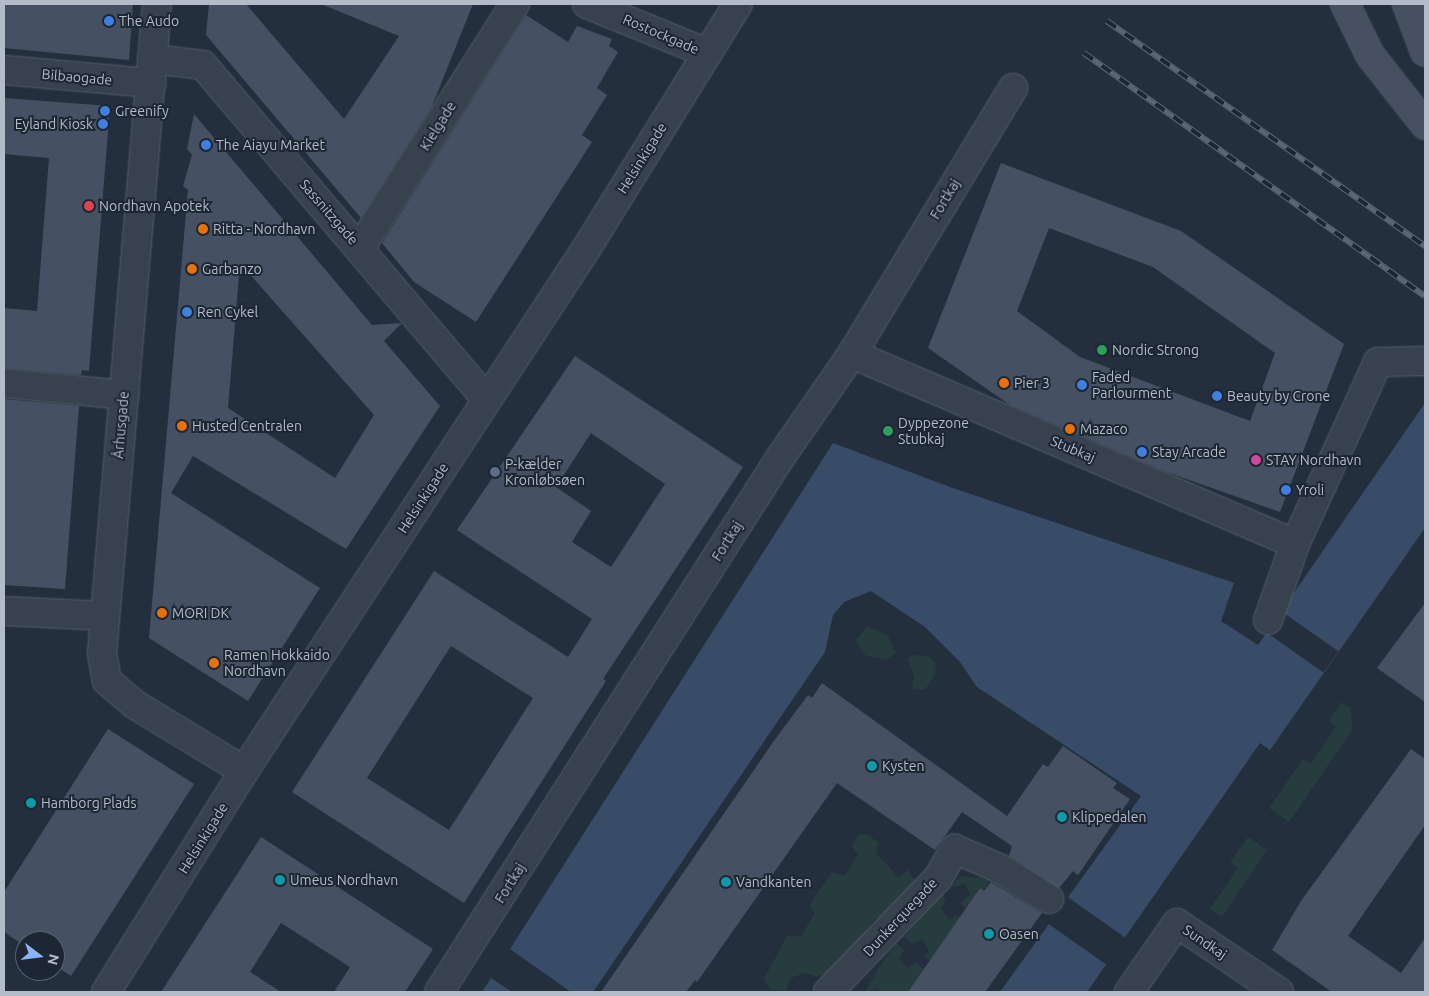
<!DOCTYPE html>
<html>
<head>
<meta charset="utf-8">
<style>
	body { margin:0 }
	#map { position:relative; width:1429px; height:996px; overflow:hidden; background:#242f3e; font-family:Ubuntu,sans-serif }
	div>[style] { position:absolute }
	.green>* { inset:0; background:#263c3f }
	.water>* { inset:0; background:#394c67 }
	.pier>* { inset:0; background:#242f3e; transform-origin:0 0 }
	.building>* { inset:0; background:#455162 }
	.roads { filter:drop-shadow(0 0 1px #565f6c) drop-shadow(0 0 1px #565f6c) }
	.street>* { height:28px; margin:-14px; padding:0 14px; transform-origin:14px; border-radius:14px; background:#38414e }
	.secondary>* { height:28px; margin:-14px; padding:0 14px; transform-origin:14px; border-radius:14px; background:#465061 }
	.rail>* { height:5.5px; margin-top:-2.75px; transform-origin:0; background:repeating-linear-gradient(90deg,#1d2633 0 11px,#5a6575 0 22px); box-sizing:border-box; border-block:1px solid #5a6575 }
	.dots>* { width:14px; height:14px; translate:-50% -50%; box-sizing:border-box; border:2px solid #1d2633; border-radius:50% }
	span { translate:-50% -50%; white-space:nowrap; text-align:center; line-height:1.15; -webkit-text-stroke:4px #1d2633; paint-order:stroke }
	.poi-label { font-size:14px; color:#b4bcc9 }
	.left { translate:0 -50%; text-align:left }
	.right { translate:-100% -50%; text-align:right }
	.street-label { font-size:14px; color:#b4bcc9 }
	.frame { position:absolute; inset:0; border:5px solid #b4bcc9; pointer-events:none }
	.north { position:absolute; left:15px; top:931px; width:50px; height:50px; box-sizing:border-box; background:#1d2633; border:1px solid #59626f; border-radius:50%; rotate:105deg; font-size:14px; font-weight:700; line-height:20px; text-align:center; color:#b4bcc9 }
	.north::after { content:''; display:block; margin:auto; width:18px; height:22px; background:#8ab4f8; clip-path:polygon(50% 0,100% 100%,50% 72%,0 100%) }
</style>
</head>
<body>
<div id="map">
	<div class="green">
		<i style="clip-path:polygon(867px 626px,888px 636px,896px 653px,887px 659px,866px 656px,855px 641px)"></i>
		<i style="clip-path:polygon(912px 655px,926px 656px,935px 661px,936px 672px,925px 690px,912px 689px,914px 677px,908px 660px)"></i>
		<i style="clip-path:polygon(1341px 702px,1350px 708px,1353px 729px,1289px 822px,1269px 808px,1303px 759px,1311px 763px,1336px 727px,1329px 721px)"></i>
		<i style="clip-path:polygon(867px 834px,879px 843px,876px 853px,898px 877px,908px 870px,916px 882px,881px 918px,875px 919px,866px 930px,868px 937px,824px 985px,823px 975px,817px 977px,804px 973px,791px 978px,786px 991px,771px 990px,764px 979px,787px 936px,801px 936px,815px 913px,809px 906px,832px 872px,845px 876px,858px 854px,852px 847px,858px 835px)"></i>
		<i style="clip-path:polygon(1248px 837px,1267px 850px,1222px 917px,1210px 909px,1238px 868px,1230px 862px)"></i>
		<i style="clip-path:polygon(962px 876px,991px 879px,967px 913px,961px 902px,970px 895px,965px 883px,954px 888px,951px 885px)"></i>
		<i style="clip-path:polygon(943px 893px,946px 899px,941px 908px,950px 920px,957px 915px,962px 919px,946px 936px,933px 961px,925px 958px,929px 949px,921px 939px,912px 944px,905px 938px,922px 912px)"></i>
		<i style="clip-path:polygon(897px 943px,904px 950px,899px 959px,908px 968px,916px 962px,926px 971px,911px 992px,881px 992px,877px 988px,868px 992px,866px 990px,879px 967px)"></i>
	</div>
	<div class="water">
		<i style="clip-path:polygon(1425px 403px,1425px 528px,1270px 750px,1260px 743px,1087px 992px,1000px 992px,1141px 796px,977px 687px,960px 662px,925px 627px,871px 591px,844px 602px,833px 615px,825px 652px,593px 992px,463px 992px,825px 423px,1234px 583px,1221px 621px,1258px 645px)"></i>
	</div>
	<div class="pier">
		<i style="clip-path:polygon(880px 408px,892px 408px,906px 421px,910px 440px,902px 451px,1234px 583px,950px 487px,833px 443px,510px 949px,571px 992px,512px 992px,491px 978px,482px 992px,460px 992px,826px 421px,869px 438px,868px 417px)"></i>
		<i style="left:1281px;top:611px;width:70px;height:26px;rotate:35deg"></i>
		<i style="left:1066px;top:896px;width:74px;height:33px;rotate:35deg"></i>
	</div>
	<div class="building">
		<i style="clip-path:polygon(4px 4px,133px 4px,129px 60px,4px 48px)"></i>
		<i style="clip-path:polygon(209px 4px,246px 4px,344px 119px,399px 36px,321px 4px,473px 4px,432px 106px,361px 218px,206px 35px)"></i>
		<i style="clip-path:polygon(526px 15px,568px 42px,577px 26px,612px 39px,609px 46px,618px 52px,597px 88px,607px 95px,582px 135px,592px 142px,476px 322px,414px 282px,382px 243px)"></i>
		<i style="clip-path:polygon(4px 98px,110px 106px,89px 371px,82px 370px,81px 375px,4px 368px,4px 308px,37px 311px,49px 158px,4px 154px)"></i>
		<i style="clip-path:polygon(evenodd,194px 114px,372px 325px,402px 323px,384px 341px,440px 406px,346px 549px,193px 456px,171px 493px,320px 588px,248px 701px,149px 638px,188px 190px,183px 186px,192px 155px,187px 149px,194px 114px,240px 263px,374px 415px,335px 478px,228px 408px,240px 263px)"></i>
		<i style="clip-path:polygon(evenodd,1001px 163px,1181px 231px,1344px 344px,1280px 512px,1164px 471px,1010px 405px,928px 348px,1001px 163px,1049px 228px,1153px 267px,1275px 353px,1250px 421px,1080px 357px,1017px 311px,1049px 228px)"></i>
		<i style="clip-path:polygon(evenodd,575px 356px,743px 467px,603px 679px,606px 681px,464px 903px,292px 792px,434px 571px,568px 657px,592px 619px,457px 530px,575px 356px,591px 433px,665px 484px,611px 567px,572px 542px,591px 511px,556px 487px,591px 433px,575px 356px,451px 646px,533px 698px,449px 830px,367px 778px,451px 646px)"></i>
		<i style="clip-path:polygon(4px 399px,79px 406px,65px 589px,4px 585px)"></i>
		<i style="clip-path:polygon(1425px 603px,1425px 702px,1377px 668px)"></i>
		<i style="clip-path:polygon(822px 683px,1007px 816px,1043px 764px,1048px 767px,1063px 746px,1117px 783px,1113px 788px,1130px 799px,1078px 875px,1073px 871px,1059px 888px,1009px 856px,1012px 846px,962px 812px,935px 850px,837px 783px,697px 982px,695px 980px,686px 992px,601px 992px,776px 738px,808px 695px,812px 698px)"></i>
		<i style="clip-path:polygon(108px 729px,194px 784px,71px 976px,55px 965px,55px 941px,25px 941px,25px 946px,4px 932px,4px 892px)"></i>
		<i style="clip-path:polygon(1411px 749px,1425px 759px,1425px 825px,1348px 936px,1401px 973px,1425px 938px,1425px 992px,1332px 992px,1272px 950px,1301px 901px)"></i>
		<i style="clip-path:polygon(261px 837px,433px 949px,405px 992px,334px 992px,350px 967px,281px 923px,250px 972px,281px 992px,161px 992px)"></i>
		<i style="clip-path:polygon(991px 882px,1042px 913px,985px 992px,908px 992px,980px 888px,984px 891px)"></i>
	</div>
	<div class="roads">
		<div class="street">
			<i style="left:157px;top:4px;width:651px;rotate:94.84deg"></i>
			<i style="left:102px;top:653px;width:28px;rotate:80deg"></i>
			<i style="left:107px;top:681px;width:35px;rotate:40deg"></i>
			<i style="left:134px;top:704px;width:129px;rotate:31.3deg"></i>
			<i style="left:587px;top:4px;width:130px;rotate:22.2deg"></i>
			<i style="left:152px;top:59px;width:51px;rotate:6.7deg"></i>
			<i style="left:203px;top:65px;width:439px;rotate:49.7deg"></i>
			<i style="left:4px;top:70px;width:148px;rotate:5.1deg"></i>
			<i style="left:360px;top:248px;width:289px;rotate:-57.6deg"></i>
			<i style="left:852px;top:354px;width:482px;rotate:23.2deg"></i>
			<i style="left:4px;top:383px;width:121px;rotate:5.7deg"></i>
			<i style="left:4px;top:611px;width:101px;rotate:2.8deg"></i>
			<i style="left:1268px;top:620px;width:81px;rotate:-70.4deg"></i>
			<i style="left:1295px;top:544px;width:200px;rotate:-65.5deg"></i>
			<i style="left:1378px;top:362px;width:47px;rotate:-1.2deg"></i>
			<i style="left:106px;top:992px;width:261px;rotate:-58deg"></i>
			<i style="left:244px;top:771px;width:624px;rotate:-56.77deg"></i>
			<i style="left:586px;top:249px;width:288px;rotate:-58.2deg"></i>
			<i style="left:439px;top:992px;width:634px;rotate:-57.44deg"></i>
			<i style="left:780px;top:458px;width:126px;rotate:-55.3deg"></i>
			<i style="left:852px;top:354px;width:311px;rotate:-58.8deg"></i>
			<i style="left:828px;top:992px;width:158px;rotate:-46deg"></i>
			<i style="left:938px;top:878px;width:34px;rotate:-60deg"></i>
			<i style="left:955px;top:849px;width:48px;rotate:23.4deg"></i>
			<i style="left:999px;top:868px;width:59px;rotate:31.8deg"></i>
			<i style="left:1129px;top:992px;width:84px;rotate:-55.2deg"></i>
			<i style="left:1177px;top:923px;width:123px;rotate:34.1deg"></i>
		</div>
		<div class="secondary">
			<i style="left:1345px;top:4px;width:57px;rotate:63.9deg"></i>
			<i style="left:1370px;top:55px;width:89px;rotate:51.8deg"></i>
			<i style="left:1407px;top:4px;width:51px;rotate:69.4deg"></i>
		</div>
	</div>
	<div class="rail">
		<i style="left:1107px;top:21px;width:390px;rotate:35.3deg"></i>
		<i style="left:1084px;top:53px;width:419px;rotate:35.5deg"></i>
	</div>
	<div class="dots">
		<i style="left:109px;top:21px;background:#3f7fe0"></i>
		<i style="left:105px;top:111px;background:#3f7fe0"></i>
		<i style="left:103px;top:124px;background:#3f7fe0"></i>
		<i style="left:206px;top:145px;background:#3f7fe0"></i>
		<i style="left:89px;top:206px;background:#e0444e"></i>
		<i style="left:203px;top:229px;background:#e8710a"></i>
		<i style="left:192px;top:269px;background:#e8710a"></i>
		<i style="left:187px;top:312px;background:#3f7fe0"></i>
		<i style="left:1102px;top:350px;background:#2e9e5b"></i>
		<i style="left:1004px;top:383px;background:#e8710a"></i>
		<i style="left:1082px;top:385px;background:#3f7fe0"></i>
		<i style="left:1217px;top:396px;background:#3f7fe0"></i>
		<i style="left:182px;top:426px;background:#e8710a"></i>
		<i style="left:1070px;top:429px;background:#e8710a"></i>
		<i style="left:888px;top:431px;background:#2e9e5b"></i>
		<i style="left:1142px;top:452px;background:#3f7fe0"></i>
		<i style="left:1256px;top:460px;background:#d1479c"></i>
		<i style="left:495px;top:472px;background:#5c6f8a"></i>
		<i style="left:1286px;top:490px;background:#3f7fe0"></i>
		<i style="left:162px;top:613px;background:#e8710a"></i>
		<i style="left:214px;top:663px;background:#e8710a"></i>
		<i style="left:872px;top:766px;background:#0f9aa8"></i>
		<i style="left:31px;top:803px;background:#0f9aa8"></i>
		<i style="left:1062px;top:817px;background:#0f9aa8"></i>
		<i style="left:280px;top:880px;background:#0f9aa8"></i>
		<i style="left:726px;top:882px;background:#0f9aa8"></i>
		<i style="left:989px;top:934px;background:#0f9aa8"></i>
	</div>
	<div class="poi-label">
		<span class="left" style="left:119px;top:21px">The Audo</span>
		<span class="left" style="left:115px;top:111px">Greenify</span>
		<span class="right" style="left:93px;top:124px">Eyland Kiosk</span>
		<span class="left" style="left:216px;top:145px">The Aiayu Market</span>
		<span class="left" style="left:99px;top:206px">Nordhavn Apotek</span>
		<span class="left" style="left:213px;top:229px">Ritta - Nordhavn</span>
		<span class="left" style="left:202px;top:269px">Garbanzo</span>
		<span class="left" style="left:197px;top:312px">Ren Cykel</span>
		<span class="left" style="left:1112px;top:350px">Nordic Strong</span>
		<span class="left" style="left:1092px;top:385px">Faded<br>Parlourment</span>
		<span class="left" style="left:1014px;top:383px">Pier 3</span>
		<span class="left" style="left:1227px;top:396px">Beauty by Crone</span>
		<span class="left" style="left:898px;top:431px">Dyppezone<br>Stubkaj</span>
		<span class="left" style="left:192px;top:426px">Husted Centralen</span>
		<span class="left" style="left:1080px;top:429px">Mazaco</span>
		<span class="left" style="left:1152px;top:452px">Stay Arcade</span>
		<span class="left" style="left:1266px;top:460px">STAY Nordhavn</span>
		<span class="left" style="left:505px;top:472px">P-kælder<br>Kronløbsøen</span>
		<span class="left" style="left:1296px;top:490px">Yroli</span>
		<span class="left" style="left:172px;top:613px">MORI DK</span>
		<span class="left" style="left:224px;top:663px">Ramen Hokkaido<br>Nordhavn</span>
		<span class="left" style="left:882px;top:766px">Kysten</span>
		<span class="left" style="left:41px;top:803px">Hamborg Plads</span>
		<span class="left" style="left:1072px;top:817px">Klippedalen</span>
		<span class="left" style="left:290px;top:880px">Umeus Nordhavn</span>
		<span class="left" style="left:736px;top:882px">Vandkanten</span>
		<span class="left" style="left:999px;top:934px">Oasen</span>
	</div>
	<div class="street-label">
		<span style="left:661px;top:34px;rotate:23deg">Rostockgade</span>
		<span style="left:77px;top:77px;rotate:5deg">Bilbaogade</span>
		<span style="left:438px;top:126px;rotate:-58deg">Kielgade</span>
		<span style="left:642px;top:158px;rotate:-58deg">Helsinkigade</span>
		<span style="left:945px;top:199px;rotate:-59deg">Fortkaj</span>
		<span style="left:329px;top:212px;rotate:49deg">Sassnitzgade</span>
		<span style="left:121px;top:425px;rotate:-85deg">Århusgade</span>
		<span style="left:1073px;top:449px;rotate:23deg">Stubkaj</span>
		<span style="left:423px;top:498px;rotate:-57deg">Helsinkigade</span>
		<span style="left:727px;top:541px;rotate:-58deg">Fortkaj</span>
		<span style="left:203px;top:838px;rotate:-58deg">Helsinkigade</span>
		<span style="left:510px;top:883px;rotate:-58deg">Fortkaj</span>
		<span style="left:900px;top:917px;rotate:-47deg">Dunkerquegade</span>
		<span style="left:1205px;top:942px;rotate:34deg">Sundkaj</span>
	</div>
	<div class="frame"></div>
	<div class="north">N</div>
</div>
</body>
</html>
